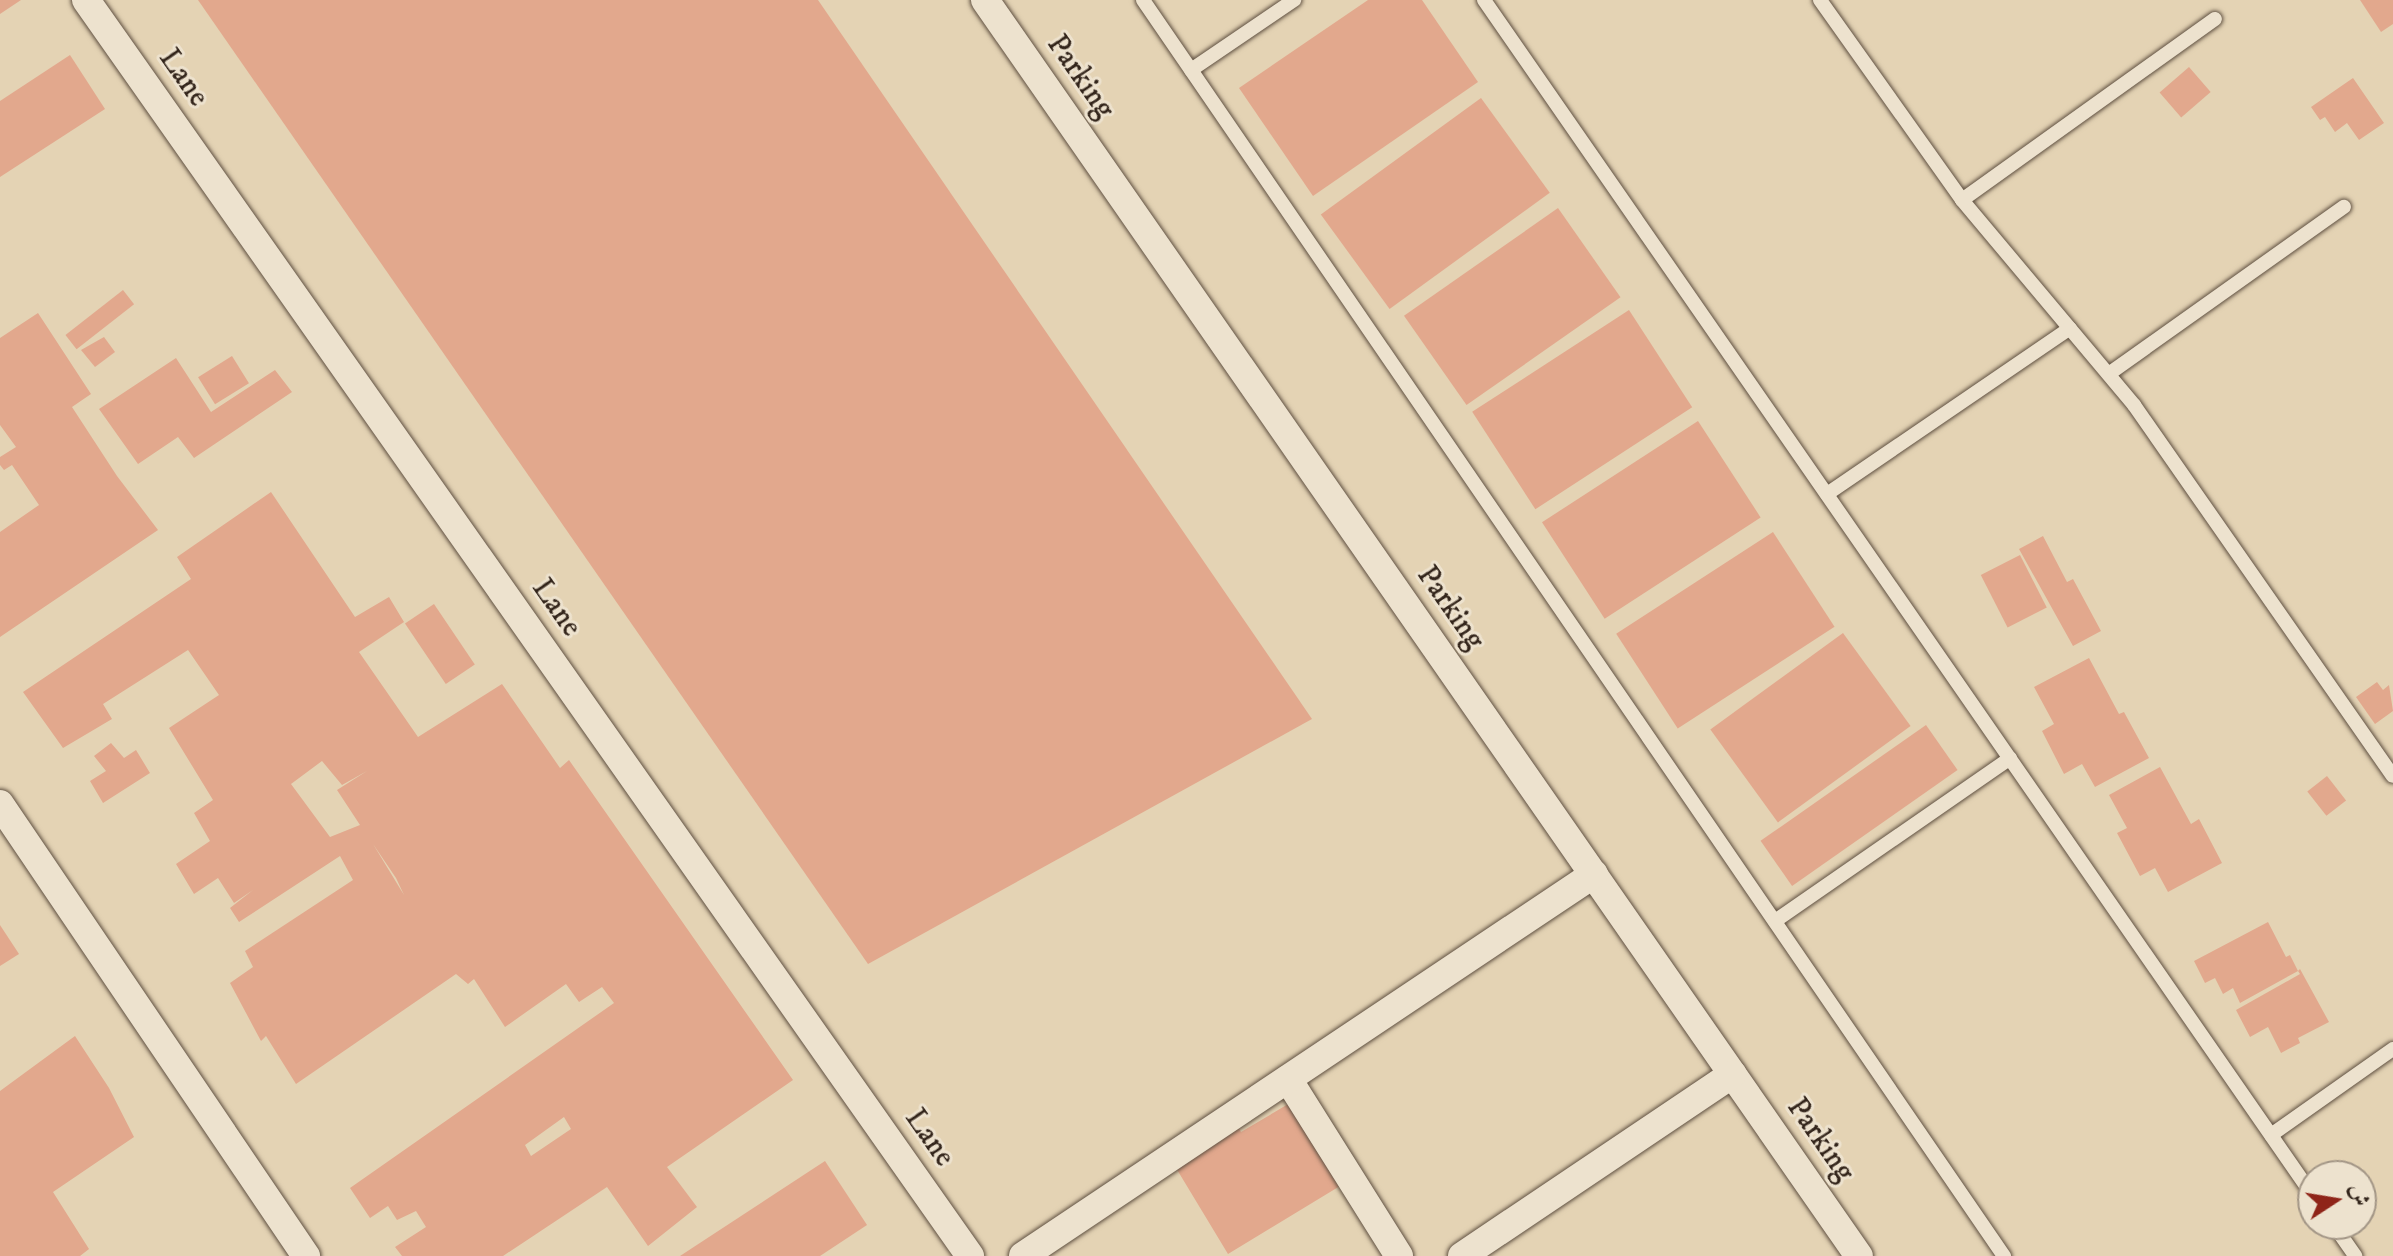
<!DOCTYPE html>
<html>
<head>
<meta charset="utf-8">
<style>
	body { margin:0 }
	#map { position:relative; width:2393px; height:1256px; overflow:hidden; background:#e4d3b4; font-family:"IM FELL DW Pica",Amiri,serif }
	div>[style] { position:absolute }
	.building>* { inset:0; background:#e2a88d; transform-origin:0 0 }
	.roads { filter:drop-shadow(0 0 2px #5f5041) drop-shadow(0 0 2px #5f5041) }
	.service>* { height:14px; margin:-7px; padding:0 7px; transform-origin:7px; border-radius:7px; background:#ede2ce }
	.minor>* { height:28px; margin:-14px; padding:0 14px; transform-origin:14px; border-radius:14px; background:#ede2ce }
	span { translate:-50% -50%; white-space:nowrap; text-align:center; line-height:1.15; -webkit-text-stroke:6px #ede2ce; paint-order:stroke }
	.street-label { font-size:30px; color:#33251b }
	.north { position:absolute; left:2297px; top:1160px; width:80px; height:80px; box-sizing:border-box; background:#ede2ce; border:2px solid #a39686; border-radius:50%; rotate:78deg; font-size:22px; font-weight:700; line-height:32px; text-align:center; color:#33251b }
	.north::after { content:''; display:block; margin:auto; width:28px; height:36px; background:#8f2418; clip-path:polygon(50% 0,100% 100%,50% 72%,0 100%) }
</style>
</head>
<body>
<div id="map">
	<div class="building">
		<i style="clip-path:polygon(0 0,21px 0,0 14px)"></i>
		<i style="clip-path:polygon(198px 0,818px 0,1312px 719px,868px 964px)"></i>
		<i style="clip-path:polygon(1368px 0,1422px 0,1478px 82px,1313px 196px,1239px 88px)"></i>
		<i style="clip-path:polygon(2360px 0,2393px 0,2393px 24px,2381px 32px)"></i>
		<i style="clip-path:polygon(70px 55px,105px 109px,0 177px,0 101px)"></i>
		<i style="left:2189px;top:67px;width:33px;height:39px;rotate:49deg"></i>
		<i style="clip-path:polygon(2353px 78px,2384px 123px,2359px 140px,2347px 123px,2335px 132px,2325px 117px,2320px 120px,2311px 107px)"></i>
		<i style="left:1481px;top:98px;width:117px;height:198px;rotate:54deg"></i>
		<i style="left:1558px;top:208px;width:109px;height:188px;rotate:55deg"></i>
		<i style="left:123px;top:290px;width:18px;height:73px;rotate:52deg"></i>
		<i style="left:1629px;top:310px;width:116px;height:187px;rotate:57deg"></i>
		<i style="clip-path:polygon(38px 313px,91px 394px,72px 407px,117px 476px,158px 530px,0 637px,0 532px,39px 505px,12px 465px,4px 470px,0 465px,0 457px,16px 447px,0 425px,0 338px)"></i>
		<i style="clip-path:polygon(104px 337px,115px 352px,95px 367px,81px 350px)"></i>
		<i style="left:232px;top:356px;width:32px;height:40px;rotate:58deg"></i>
		<i style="clip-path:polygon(176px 358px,211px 412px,275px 370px,292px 392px,194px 458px,178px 437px,138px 464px,99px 409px)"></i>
		<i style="left:1698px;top:421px;width:115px;height:186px;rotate:57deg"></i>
		<i style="clip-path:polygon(evenodd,271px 492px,355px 617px,389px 597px,404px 622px,359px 652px,418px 737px,502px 684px,560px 768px,569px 760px,793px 1080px,667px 1167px,697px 1207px,648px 1246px,607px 1187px,503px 1256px,402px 1256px,395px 1247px,426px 1227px,416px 1211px,397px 1220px,388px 1206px,370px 1218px,350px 1188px,614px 1003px,602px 987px,579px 1002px,566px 984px,505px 1027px,474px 979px,468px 984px,456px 974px,296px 1084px,266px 1036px,261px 1041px,230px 983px,253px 967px,245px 951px,353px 880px,340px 856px,239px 922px,230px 908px,253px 890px,234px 903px,218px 878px,194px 894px,176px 864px,210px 841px,194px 813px,213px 800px,169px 728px,219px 695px,188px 650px,103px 704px,112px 719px,63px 748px,23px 692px,191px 579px,177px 557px,271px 492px,322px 761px,342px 785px,367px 771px,337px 790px,360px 825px,330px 837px,291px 784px,322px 761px,271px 492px,373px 844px,396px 878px,404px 895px,373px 844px,271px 492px,564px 1117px,571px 1129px,531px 1156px,525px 1145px,564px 1117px)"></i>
		<i style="left:1773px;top:532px;width:113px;height:187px;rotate:57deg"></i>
		<i style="clip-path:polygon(2043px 536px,2067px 582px,2073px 579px,2101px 631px,2073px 646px,2019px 549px)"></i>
		<i style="left:2020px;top:555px;width:59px;height:44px;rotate:63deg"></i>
		<i style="left:434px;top:604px;width:73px;height:35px;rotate:56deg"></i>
		<i style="left:1843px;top:633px;width:115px;height:164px;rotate:54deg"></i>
		<i style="clip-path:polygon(2089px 658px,2119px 714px,2124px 712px,2149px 758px,2095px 787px,2082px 764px,2064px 774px,2042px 731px,2054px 724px,2034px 687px)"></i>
		<i style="clip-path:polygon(2377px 682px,2383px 690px,2389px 685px,2393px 711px,2375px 724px,2356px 697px)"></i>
		<i style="left:1926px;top:725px;width:55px;height:202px;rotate:55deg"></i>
		<i style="clip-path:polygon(111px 743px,124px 758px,136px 750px,150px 773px,103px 803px,90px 781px,106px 771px,94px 756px)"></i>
		<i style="clip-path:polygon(2160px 767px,2191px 824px,2199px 819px,2222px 863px,2168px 892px,2155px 868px,2140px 876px,2117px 833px,2127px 828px,2109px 795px)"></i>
		<i style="left:2327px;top:776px;width:31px;height:25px;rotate:52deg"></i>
		<i style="clip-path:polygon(2268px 922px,2286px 957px,2290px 955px,2298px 971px,2300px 969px,2329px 1022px,2298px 1038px,2300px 1043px,2281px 1053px,2268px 1027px,2250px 1037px,2236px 1010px,2300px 974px,2298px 971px,2240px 1003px,2233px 988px,2223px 994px,2215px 978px,2205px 983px,2194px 961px)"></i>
		<i style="clip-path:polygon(0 925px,19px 954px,0 966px)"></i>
		<i style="clip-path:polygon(75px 1036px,109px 1088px,134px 1137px,53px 1192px,89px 1249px,80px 1256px,0 1256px,0 1091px)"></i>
		<i style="clip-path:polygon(1290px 1103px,1340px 1186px,1228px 1254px,1173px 1163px,1237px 1125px,1241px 1132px)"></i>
		<i style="clip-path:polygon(825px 1161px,867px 1225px,820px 1256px,680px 1256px)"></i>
	</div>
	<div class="roads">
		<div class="service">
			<i style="left:1143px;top:0;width:1523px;rotate:55.57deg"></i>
			<i style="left:1484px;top:0;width:1455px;rotate:55.27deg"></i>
			<i style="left:1820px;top:0;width:245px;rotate:54.6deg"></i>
			<i style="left:1962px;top:200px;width:268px;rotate:50deg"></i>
			<i style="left:2134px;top:405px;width:452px;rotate:55.1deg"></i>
			<i style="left:1191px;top:70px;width:125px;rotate:-34.2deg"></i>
			<i style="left:1962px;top:200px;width:311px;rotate:-35.6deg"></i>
			<i style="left:2110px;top:373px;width:287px;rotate:-35.4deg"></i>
			<i style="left:1827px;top:494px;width:294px;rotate:-34.3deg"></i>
			<i style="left:1775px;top:921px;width:286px;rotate:-34.7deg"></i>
			<i style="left:2271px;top:1135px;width:149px;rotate:-35.2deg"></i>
			<i style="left:2333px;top:1224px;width:39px;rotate:55deg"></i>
		</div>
		<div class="minor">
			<i style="left:86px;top:0;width:1536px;rotate:54.86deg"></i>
			<i style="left:985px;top:0;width:1530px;rotate:55.17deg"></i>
			<i style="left:0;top:804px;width:546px;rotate:55.9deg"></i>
			<i style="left:1288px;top:1079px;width:209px;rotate:57.9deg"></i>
			<i style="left:1023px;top:1256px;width:687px;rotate:-33.78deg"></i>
			<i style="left:1462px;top:1256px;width:326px;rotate:-33.9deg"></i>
		</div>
	</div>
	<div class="street-label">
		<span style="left:1080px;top:77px;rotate:55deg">Parking</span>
		<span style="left:183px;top:78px;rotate:55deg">Lane</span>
		<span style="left:556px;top:608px;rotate:55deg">Lane</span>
		<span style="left:1450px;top:608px;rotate:55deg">Parking</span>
		<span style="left:929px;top:1138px;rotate:55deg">Lane</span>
		<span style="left:1820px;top:1140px;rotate:55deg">Parking</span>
	</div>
	<div class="north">ش</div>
</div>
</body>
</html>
